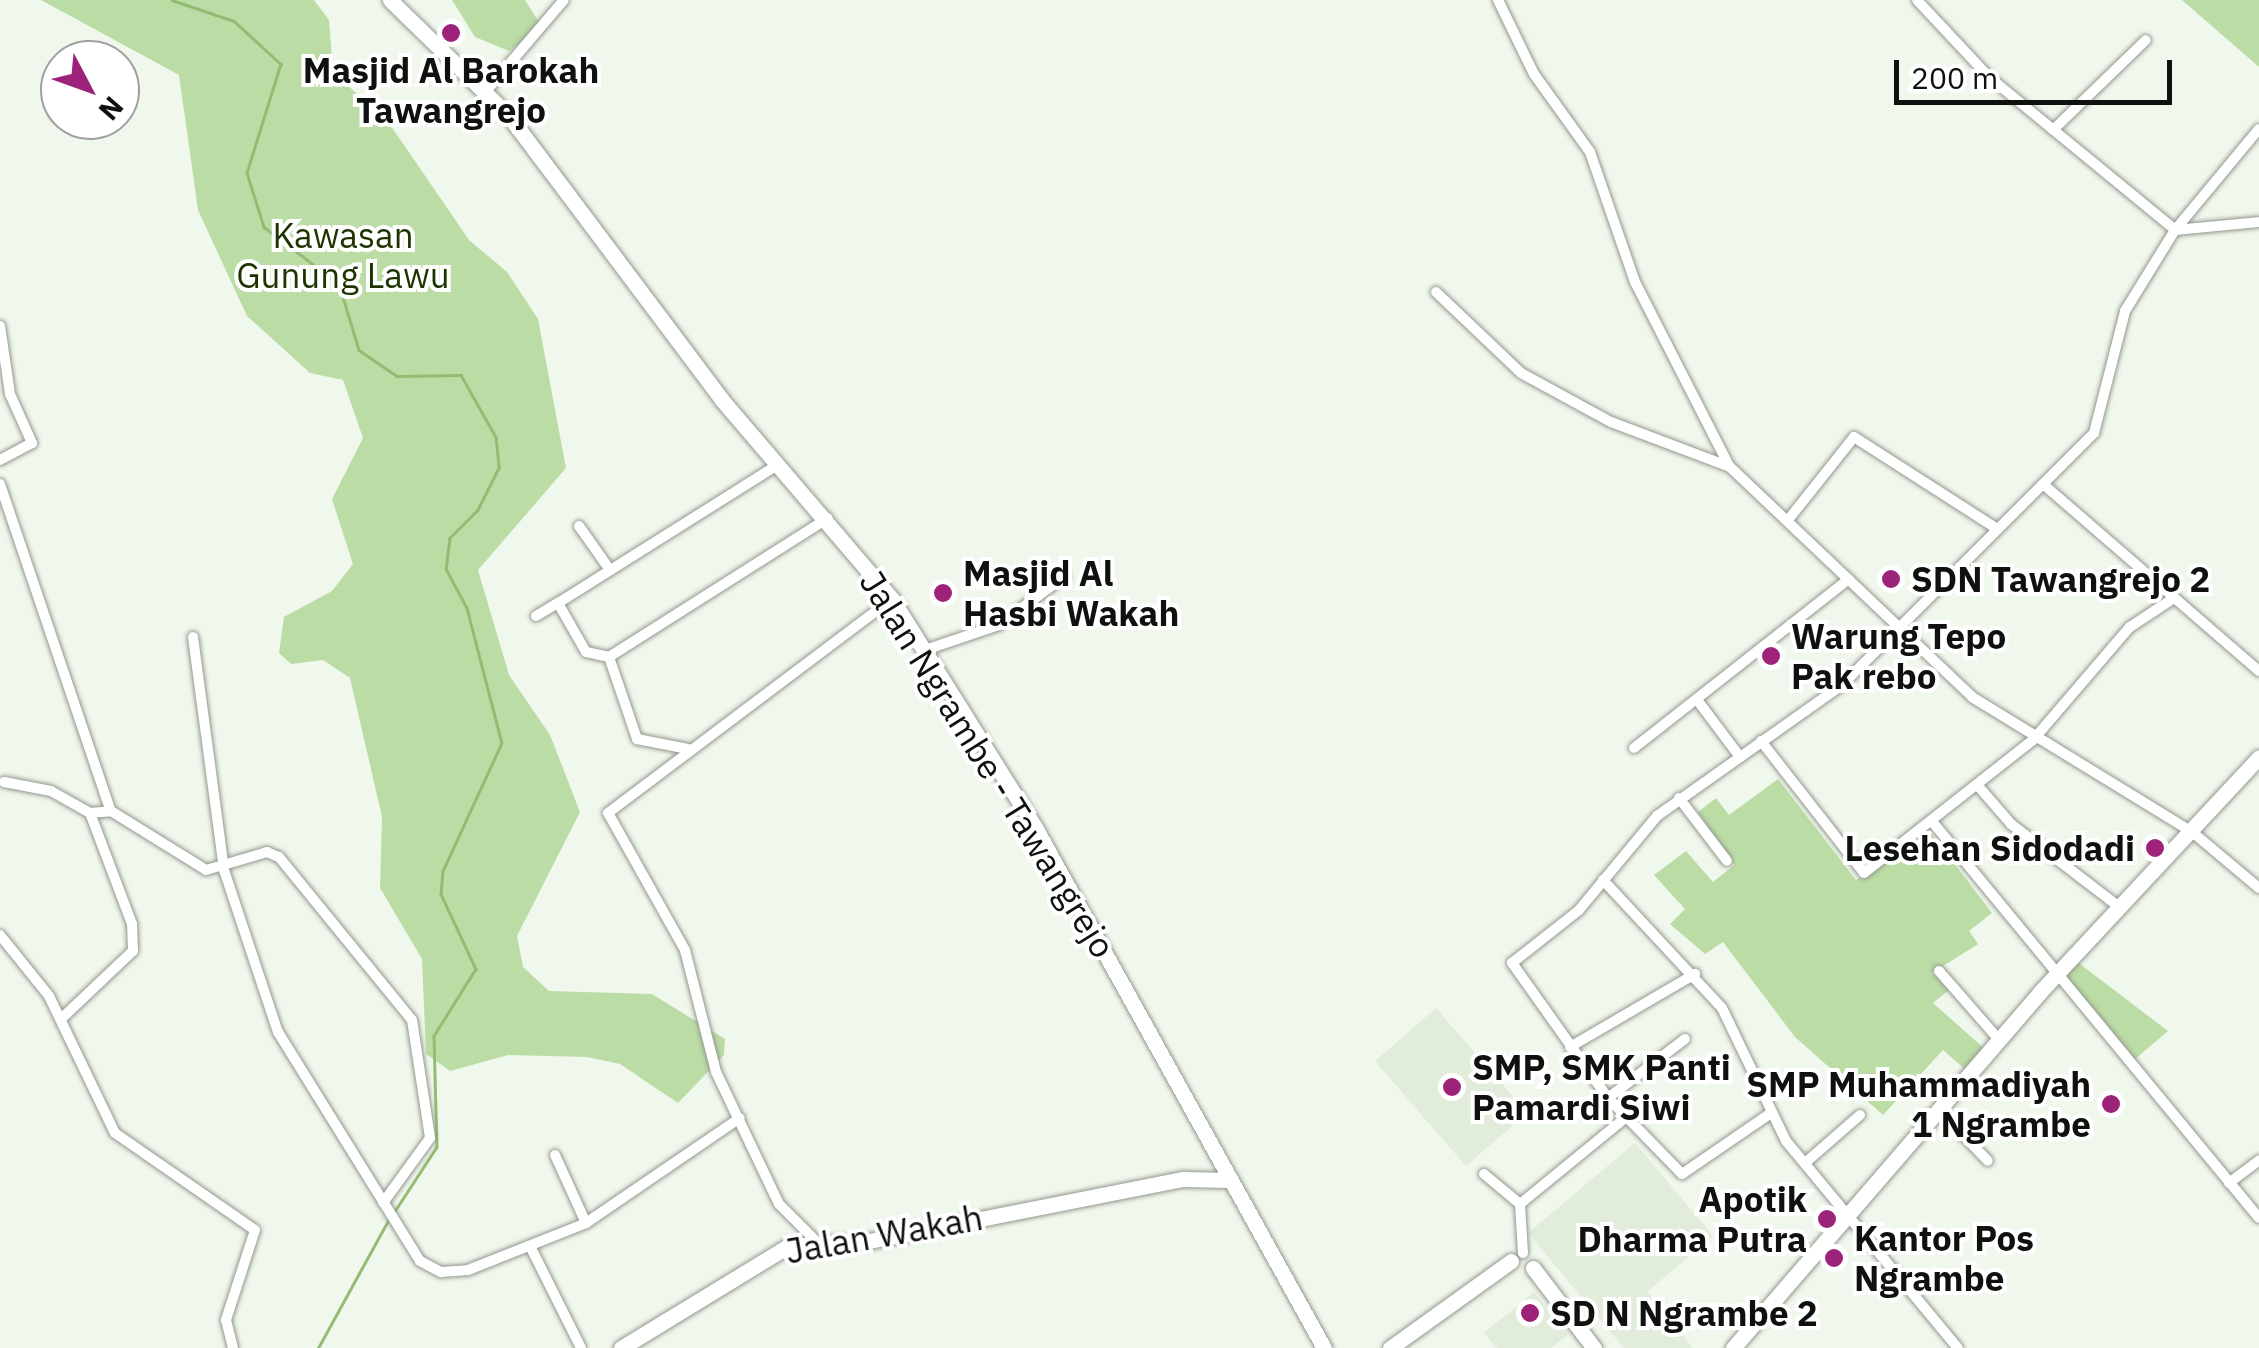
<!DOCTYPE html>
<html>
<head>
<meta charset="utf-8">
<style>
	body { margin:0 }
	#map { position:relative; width:2259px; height:1348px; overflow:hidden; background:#f0f7ec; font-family:"IBM Plex Sans",sans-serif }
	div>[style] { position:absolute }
	.built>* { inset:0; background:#e1ecda; transform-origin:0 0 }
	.green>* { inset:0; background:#bcdca6 }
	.stream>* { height:2.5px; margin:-1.25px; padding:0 1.25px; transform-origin:1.25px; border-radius:1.25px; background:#93bc73 }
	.roads { filter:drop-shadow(0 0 2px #92988e) drop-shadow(0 0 2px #92988e) }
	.street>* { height:10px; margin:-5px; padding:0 5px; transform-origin:5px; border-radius:5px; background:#fff }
	.secondary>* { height:15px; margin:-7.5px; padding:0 7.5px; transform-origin:7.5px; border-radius:7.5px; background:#fff }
	.dots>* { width:28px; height:28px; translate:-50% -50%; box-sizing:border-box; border:5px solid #fff; border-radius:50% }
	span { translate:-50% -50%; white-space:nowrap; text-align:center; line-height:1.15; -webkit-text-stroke:8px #fff; paint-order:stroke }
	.poi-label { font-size:35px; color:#0f110e; font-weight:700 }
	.left { translate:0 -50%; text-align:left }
	.right { translate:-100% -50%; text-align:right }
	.park-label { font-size:35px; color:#1b3400 }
	.street-label { font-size:35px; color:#0f110e }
	.north { position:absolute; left:40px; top:40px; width:100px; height:100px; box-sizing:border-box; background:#fff; border:2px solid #9fa09f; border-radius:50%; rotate:131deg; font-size:28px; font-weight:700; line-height:40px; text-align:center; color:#0f110e }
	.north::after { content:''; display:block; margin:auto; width:35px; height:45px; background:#9d237a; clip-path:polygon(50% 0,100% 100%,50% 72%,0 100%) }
	.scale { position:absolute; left:1894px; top:60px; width:278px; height:45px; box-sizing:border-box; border:5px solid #0f110e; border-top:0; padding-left:12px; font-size:30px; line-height:35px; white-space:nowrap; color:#0f110e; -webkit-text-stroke:8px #fff; paint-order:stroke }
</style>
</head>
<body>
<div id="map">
	<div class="built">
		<i style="left:1436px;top:1008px;width:139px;height:81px;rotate:49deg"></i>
		<i style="clip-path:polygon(1635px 1143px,1713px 1236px,1647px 1292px,1693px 1348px,1624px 1348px,1528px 1233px)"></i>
		<i style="clip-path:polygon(1534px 1292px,1568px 1334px,1551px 1348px,1497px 1348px,1484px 1333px)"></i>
	</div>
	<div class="green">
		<i style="clip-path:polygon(41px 0,314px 0,329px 20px,333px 71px,393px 129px,469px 240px,507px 272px,538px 319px,566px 468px,478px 570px,509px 675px,550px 735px,580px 812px,517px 936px,523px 967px,549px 991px,652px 994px,725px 1039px,724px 1055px,678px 1103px,620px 1064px,587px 1057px,508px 1055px,450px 1071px,426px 1054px,422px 959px,380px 888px,382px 817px,350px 678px,323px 660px,291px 664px,279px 653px,284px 617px,332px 591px,353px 564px,332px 499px,363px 438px,343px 380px,310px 373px,247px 316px,198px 210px,179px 75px)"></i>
		<i style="clip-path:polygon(452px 0,525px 0,542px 27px,509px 51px,475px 37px)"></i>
		<i style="clip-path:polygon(2182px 0,2259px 0,2259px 67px)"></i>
		<i style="clip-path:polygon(1778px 779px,1856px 880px,1931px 833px,1992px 913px,1969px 931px,1978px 944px,1932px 973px,1949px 990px,1933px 1003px,1986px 1050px,1968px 1072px,1943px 1050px,1883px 1115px,1795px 1037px,1723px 942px,1705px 954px,1670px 924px,1685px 909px,1654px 875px,1686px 851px,1713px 882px,1734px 865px,1698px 812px,1716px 798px,1729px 815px)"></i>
		<i style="clip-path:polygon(2076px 961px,2168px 1031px,2133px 1061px,2060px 978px)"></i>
	</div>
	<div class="stream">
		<i style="left:172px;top:0;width:65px;rotate:18.7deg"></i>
		<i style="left:234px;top:21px;width:64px;rotate:42.5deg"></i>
		<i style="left:281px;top:64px;width:114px;rotate:107.3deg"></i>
		<i style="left:247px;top:173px;width:57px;rotate:72.5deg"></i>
		<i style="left:264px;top:227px;width:94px;rotate:37.2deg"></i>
		<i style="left:339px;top:284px;width:69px;rotate:73.1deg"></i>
		<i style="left:359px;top:350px;width:46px;rotate:34.4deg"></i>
		<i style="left:397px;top:376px;width:64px;rotate:-0.9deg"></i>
		<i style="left:461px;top:375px;width:71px;rotate:60.6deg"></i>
		<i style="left:496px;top:437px;width:31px;rotate:84deg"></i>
		<i style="left:499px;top:468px;width:47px;rotate:116.6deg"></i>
		<i style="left:478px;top:510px;width:40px;rotate:135deg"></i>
		<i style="left:450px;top:538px;width:31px;rotate:97deg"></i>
		<i style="left:446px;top:569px;width:44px;rotate:61.7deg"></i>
		<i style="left:467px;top:608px;width:139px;rotate:75.5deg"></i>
		<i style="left:502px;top:743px;width:141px;rotate:114.7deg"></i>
		<i style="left:443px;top:871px;width:23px;rotate:95deg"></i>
		<i style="left:441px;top:894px;width:83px;rotate:65deg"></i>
		<i style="left:476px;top:969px;width:79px;rotate:122.1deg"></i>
		<i style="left:434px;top:1036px;width:111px;rotate:88.5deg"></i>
		<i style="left:437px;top:1147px;width:79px;rotate:123.1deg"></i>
		<i style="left:318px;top:1348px;width:147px;rotate:-61.2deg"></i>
	</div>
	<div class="roads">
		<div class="street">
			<i style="left:1498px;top:0;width:82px;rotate:64.1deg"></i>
			<i style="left:1534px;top:74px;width:96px;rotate:54.3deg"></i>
			<i style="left:1590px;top:152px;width:138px;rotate:70.9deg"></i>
			<i style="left:1635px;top:282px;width:207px;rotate:62.9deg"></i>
			<i style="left:1917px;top:0;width:105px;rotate:46.9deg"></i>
			<i style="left:1989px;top:77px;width:241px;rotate:39.4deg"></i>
			<i style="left:2175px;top:230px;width:84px;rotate:-5.4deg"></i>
			<i style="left:487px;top:90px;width:118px;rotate:-49.5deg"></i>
			<i style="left:2053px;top:130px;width:129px;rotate:-44.1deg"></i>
			<i style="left:1436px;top:292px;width:117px;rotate:43.6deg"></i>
			<i style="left:1521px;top:373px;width:102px;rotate:28.6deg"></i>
			<i style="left:1611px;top:422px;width:127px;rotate:20.7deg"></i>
			<i style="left:1730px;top:467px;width:334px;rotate:43.5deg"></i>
			<i style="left:1972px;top:697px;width:257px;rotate:31.5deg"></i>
			<i style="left:2191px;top:831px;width:89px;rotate:40deg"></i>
			<i style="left:0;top:326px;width:69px;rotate:81.6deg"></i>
			<i style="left:10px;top:394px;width:54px;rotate:65.8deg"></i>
			<i style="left:32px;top:443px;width:36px;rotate:152deg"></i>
			<i style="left:779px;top:464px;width:261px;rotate:147.8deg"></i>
			<i style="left:558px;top:603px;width:56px;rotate:60.3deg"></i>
			<i style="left:586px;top:652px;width:24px;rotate:12deg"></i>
			<i style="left:609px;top:657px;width:259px;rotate:-32.4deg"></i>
			<i style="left:0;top:484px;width:345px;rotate:71.3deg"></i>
			<i style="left:2043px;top:484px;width:286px;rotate:40.9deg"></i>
			<i style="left:1788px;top:520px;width:106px;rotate:-51.5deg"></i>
			<i style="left:1854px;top:437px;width:169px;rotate:32.7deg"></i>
			<i style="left:579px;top:526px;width:54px;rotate:54.8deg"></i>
			<i style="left:536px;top:616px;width:26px;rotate:-31deg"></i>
			<i style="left:193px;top:637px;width:235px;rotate:82.4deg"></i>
			<i style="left:224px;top:870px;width:171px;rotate:71.6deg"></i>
			<i style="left:278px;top:1032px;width:269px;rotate:58.2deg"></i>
			<i style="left:420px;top:1261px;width:24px;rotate:28deg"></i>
			<i style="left:441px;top:1272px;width:27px;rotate:-4deg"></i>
			<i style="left:468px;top:1270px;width:127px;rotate:-21.7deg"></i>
			<i style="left:586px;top:1223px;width:186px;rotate:-34.3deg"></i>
			<i style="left:925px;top:650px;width:78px;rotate:-18.7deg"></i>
			<i style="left:999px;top:625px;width:82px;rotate:-36.6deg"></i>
			<i style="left:609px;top:657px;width:87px;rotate:71.1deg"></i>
			<i style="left:637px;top:739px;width:52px;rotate:11.1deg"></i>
			<i style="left:1698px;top:701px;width:70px;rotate:53.1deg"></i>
			<i style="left:1761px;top:741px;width:167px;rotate:52deg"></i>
			<i style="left:1864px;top:873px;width:215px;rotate:-38.2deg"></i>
			<i style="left:2033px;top:740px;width:149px;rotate:-49.4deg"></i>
			<i style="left:2130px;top:627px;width:49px;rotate:-33.4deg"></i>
			<i style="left:1634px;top:748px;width:273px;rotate:-38.2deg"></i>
			<i style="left:4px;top:782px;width:48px;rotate:10.8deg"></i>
			<i style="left:51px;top:791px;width:45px;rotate:29.4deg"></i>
			<i style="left:90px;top:813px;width:21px;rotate:-5deg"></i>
			<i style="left:111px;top:811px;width:112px;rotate:31.8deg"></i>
			<i style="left:206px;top:870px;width:64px;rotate:-16.4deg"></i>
			<i style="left:267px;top:852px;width:13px;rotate:23deg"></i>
			<i style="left:279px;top:857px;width:210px;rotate:50.8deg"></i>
			<i style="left:412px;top:1020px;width:119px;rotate:81.3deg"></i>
			<i style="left:430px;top:1138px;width:80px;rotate:125.9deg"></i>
			<i style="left:1979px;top:787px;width:49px;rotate:49.1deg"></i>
			<i style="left:2011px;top:824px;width:136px;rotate:37.5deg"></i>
			<i style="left:1679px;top:798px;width:79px;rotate:52.7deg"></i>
			<i style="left:1935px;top:825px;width:509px;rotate:50.5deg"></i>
			<i style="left:1603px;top:880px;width:175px;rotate:47.1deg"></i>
			<i style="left:1722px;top:1008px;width:148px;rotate:64.3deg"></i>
			<i style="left:1786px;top:1141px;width:269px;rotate:50.3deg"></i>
			<i style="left:0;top:935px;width:78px;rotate:51.2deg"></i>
			<i style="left:49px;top:996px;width:152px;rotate:64.3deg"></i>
			<i style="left:115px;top:1133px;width:170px;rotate:34.7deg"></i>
			<i style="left:255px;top:1230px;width:95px;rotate:107.9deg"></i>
			<i style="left:226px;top:1320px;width:29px;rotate:76deg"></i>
			<i style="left:1939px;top:971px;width:93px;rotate:48.9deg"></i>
			<i style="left:61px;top:1019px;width:99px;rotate:-43.4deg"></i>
			<i style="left:133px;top:951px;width:27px;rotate:-92deg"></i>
			<i style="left:132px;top:924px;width:119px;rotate:-110.7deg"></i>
			<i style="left:1570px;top:1047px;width:145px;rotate:-30.3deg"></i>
			<i style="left:1608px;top:1098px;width:97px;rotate:-37.5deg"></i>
			<i style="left:1771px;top:1113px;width:108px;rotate:145.6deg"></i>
			<i style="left:1682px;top:1174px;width:106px;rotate:-134.2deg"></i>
			<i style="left:1608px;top:1098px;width:166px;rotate:-125.4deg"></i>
			<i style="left:1512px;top:963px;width:85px;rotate:-38.3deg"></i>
			<i style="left:1579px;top:910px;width:122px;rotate:-50.3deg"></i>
			<i style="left:1657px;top:816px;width:227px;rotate:-35.3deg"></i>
			<i style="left:1842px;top:685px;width:356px;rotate:-45deg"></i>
			<i style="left:2094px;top:433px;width:126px;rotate:-75.7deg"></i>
			<i style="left:2125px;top:311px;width:95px;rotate:-58.3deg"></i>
			<i style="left:2175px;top:230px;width:131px;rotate:-50.3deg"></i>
			<i style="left:1942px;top:1113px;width:66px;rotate:46.2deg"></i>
			<i style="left:555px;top:1155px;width:75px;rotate:65.5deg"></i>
			<i style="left:1805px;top:1163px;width:73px;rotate:-41.1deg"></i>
			<i style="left:1484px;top:1174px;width:47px;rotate:39.8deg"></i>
			<i style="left:2229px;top:1183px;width:38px;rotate:-37deg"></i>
			<i style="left:816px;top:1241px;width:52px;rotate:-135deg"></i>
			<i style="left:779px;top:1204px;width:146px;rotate:-115.5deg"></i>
			<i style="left:716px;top:1072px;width:126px;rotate:-104.3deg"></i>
			<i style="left:685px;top:950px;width:157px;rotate:-119.3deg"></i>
			<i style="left:608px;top:813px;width:356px;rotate:-37deg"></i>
			<i style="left:530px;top:1246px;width:114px;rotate:63.4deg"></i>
			<i style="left:1523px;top:1253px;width:49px;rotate:-93.5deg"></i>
			<i style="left:1520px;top:1204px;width:136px;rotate:-39.3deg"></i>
		</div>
		<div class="secondary">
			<i style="left:390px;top:0;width:166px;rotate:44.3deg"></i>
			<i style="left:509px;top:116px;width:355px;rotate:53.1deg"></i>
			<i style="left:722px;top:400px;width:262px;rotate:49.5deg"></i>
			<i style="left:892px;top:599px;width:271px;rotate:57.9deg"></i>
			<i style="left:1036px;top:829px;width:594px;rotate:60.97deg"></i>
			<i style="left:1533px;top:1268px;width:101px;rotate:52.7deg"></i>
			<i style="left:621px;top:1348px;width:196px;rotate:-31.4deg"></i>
			<i style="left:788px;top:1246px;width:81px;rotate:-3.5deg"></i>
			<i style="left:869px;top:1241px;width:320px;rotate:-11.2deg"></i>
			<i style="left:1183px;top:1179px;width:48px;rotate:1.2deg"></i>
			<i style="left:1390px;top:1348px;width:149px;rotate:-35.7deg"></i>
			<i style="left:1733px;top:1348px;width:470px;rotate:-49.2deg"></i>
			<i style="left:2040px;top:992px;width:321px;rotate:-47deg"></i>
		</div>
	</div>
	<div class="dots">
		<i style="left:451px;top:33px;background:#9d237a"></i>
		<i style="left:1891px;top:579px;background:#9d237a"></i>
		<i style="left:943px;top:593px;background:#9d237a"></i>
		<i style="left:1771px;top:656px;background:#9d237a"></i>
		<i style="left:2155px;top:848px;background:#9d237a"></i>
		<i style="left:1452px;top:1087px;background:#9d237a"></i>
		<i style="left:2111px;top:1104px;background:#9d237a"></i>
		<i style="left:1827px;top:1219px;background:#9d237a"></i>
		<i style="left:1834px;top:1258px;background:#9d237a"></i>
		<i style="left:1530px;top:1313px;background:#9d237a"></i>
	</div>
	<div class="poi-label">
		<span style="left:451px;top:90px">Masjid Al Barokah<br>Tawangrejo</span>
		<span class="left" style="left:963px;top:593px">Masjid Al<br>Hasbi Wakah</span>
		<span class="left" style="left:1911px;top:579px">SDN Tawangrejo 2</span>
		<span class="left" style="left:1791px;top:656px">Warung Tepo<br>Pak rebo</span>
		<span class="right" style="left:2135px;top:848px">Lesehan Sidodadi</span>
		<span class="left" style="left:1472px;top:1087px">SMP, SMK Panti<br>Pamardi Siwi</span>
		<span class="right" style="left:2091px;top:1104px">SMP Muhammadiyah<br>1 Ngrambe</span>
		<span class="right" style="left:1807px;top:1219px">Apotik<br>Dharma Putra</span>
		<span class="left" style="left:1854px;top:1258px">Kantor Pos<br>Ngrambe</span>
		<span class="left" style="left:1550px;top:1313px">SD N Ngrambe 2</span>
	</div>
	<div class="park-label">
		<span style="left:343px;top:255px">Kawasan<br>Gunung Lawu</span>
	</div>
	<div class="street-label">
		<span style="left:988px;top:764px;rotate:58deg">Jalan Ngrambe - Tawangrejo</span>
		<span style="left:884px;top:1234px;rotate:-10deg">Jalan Wakah</span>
	</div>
	<div class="north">N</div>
	<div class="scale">200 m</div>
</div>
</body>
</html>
